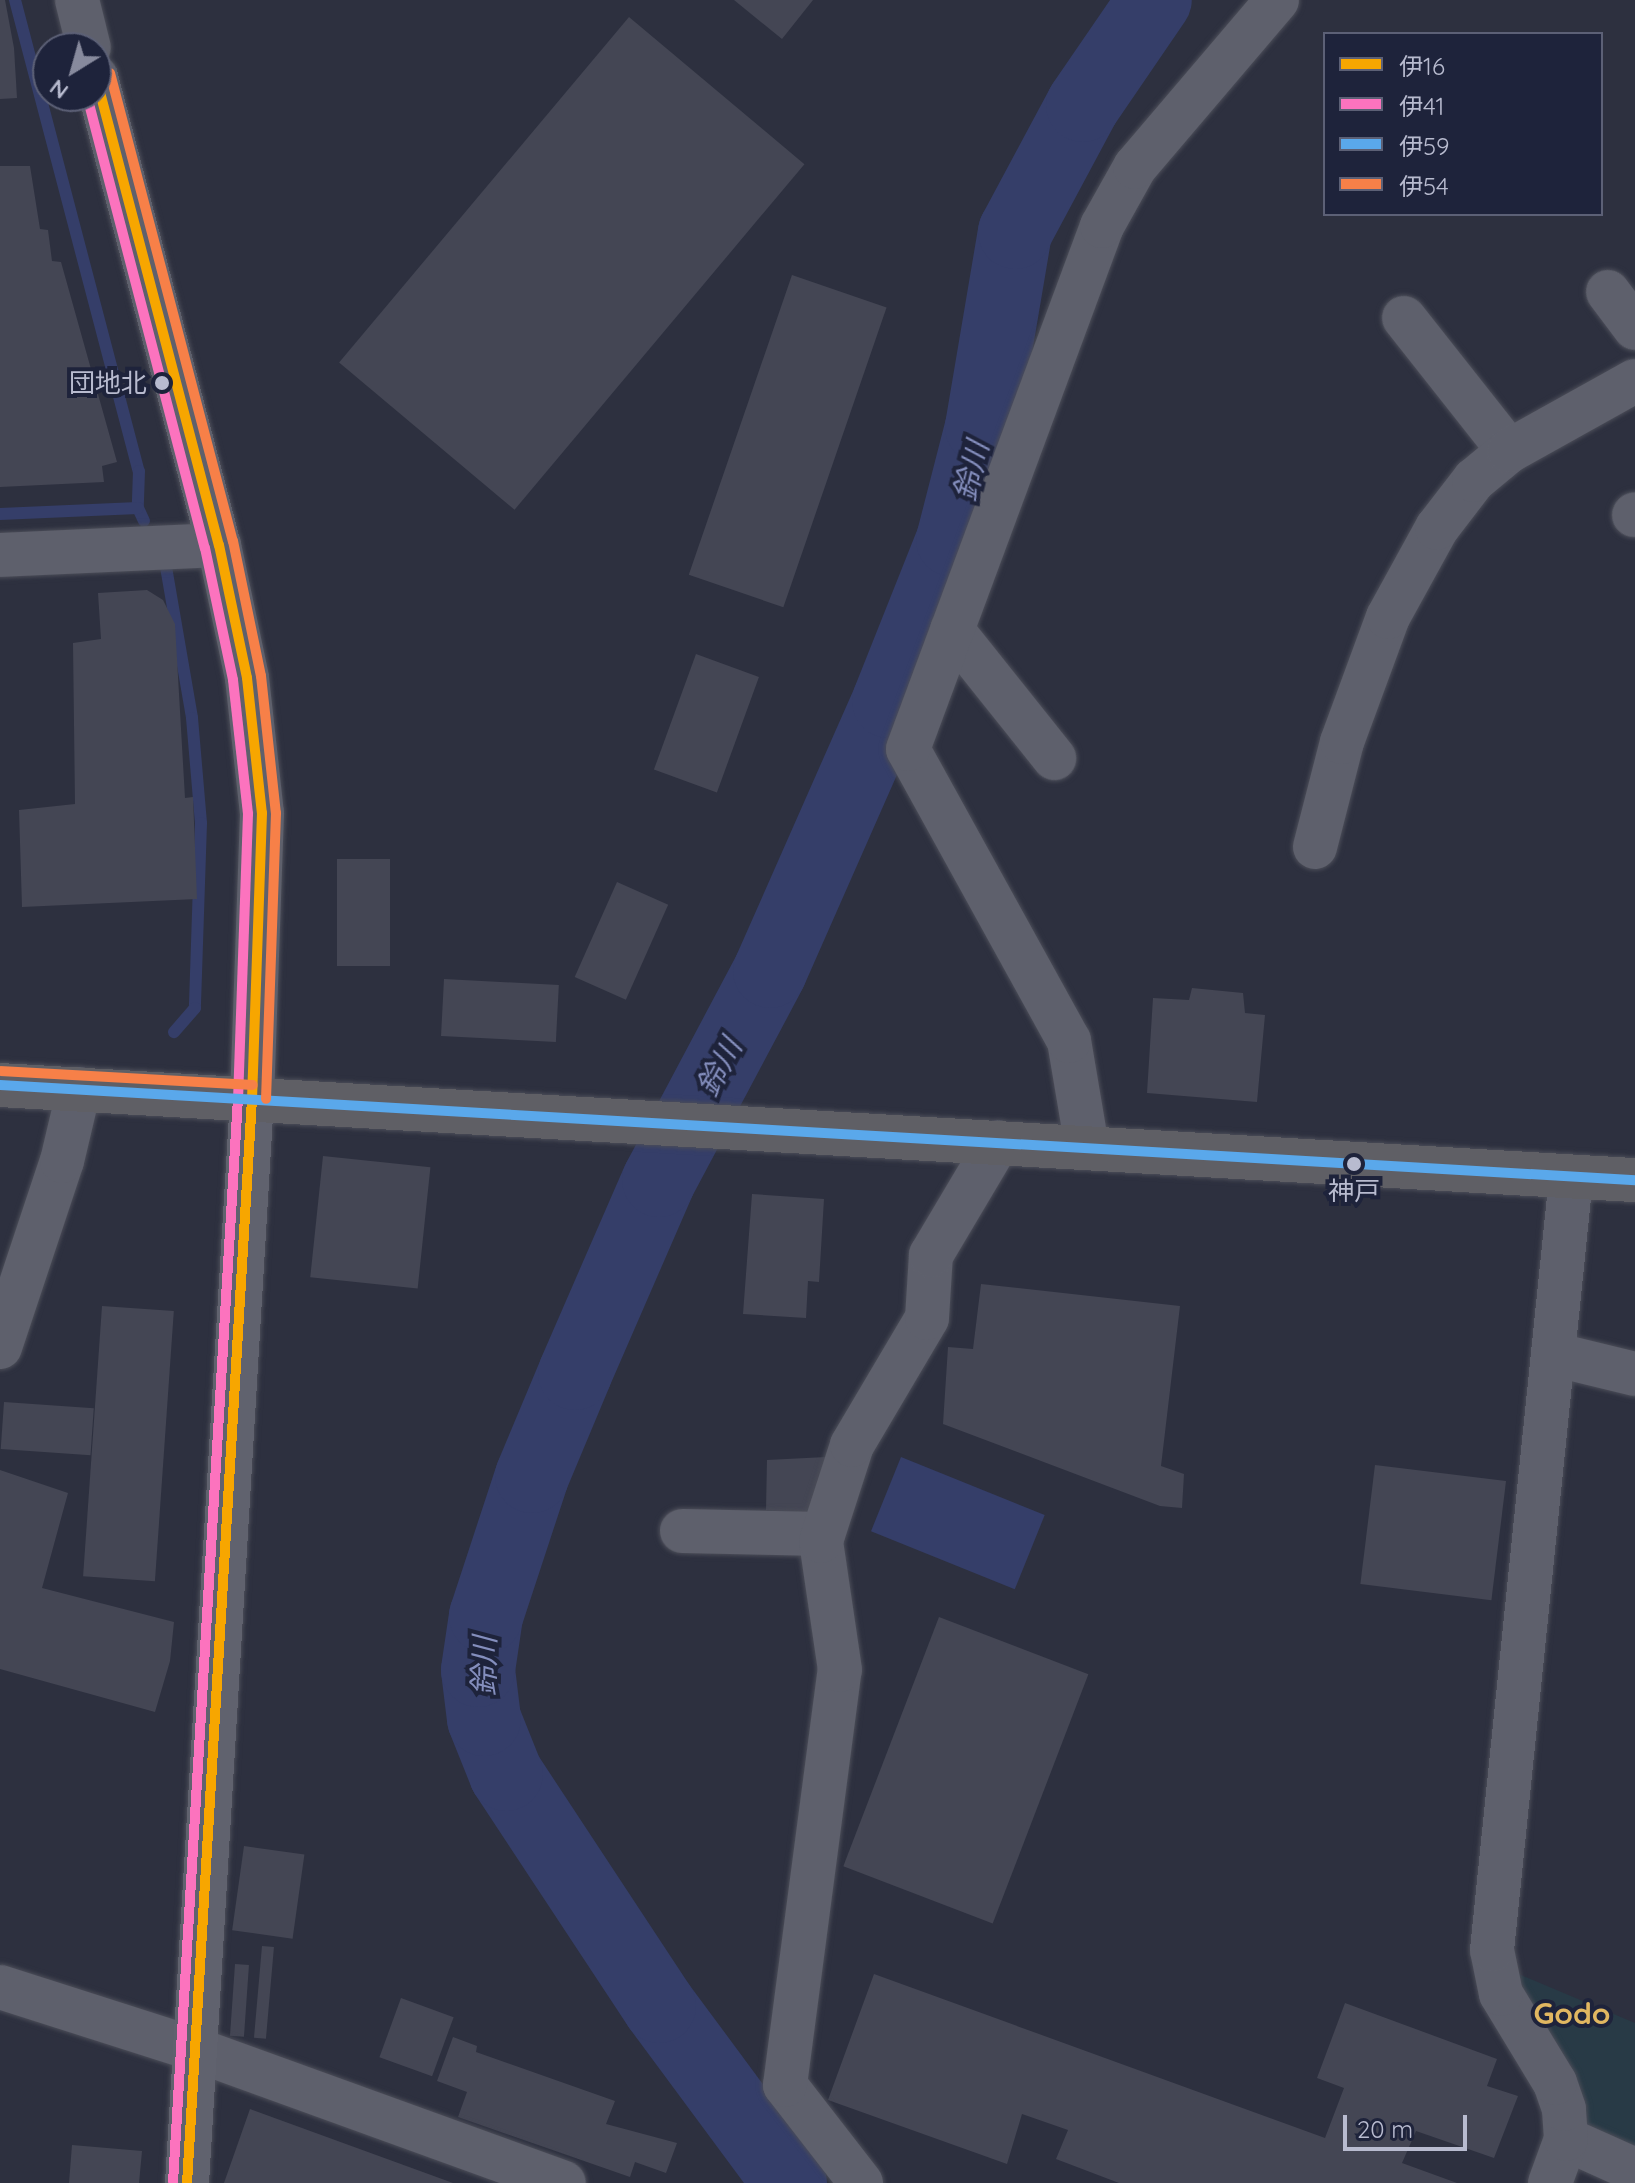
<!DOCTYPE html>
<html>
<head>
<meta charset="utf-8">
<style>
	body { margin:0 }
	#map { position:relative; width:1635px; height:2183px; overflow:hidden; background:#2d303f; font-family:Quicksand,"Noto Sans JP",sans-serif }
	div>[style] { position:absolute }
	.green>* { inset:0; background:#283a46 }
	.water>* { inset:0; background:#353e69; transform-origin:0 0 }
	.stream>* { height:12px; margin:-6px; padding:0 6px; transform-origin:6px; border-radius:6px; background:#353e69 }
	.river>* { height:74px; margin:-37px; padding:0 37px; transform-origin:37px; border-radius:37px; background:#353e69 }
	.building>* { inset:0; background:#444654; transform-origin:0 0 }
	.roads { filter:drop-shadow(0 0 2px #4b4d58) drop-shadow(0 0 2px #4b4d58) }
	.minor>* { height:44px; margin:-22px; padding:0 22px; transform-origin:22px; border-radius:22px; background:#5e606c }
	.major>* { height:44px; margin:-22px; padding:0 22px; transform-origin:22px; border-radius:22px; background:#60626e }
	.highway>* { height:44px; margin:-22px; padding:0 22px; transform-origin:22px; border-radius:22px; background:#5f5f65 }
	.bus-1>* { height:10px; margin:-5px; padding:0 5px; transform-origin:5px; border-radius:5px; background:#f7a600 }
	.bus-2>* { height:10px; margin:-5px; padding:0 5px; transform-origin:5px; border-radius:5px; background:#fc73be }
	.bus-3>* { height:10px; margin:-5px; padding:0 5px; transform-origin:5px; border-radius:5px; background:#5aa8eb }
	.bus-4>* { height:10px; margin:-5px; padding:0 5px; transform-origin:5px; border-radius:5px; background:#f78048 }
	.dots>* { width:22px; height:22px; translate:-50% -50%; box-sizing:border-box; border:4px solid #1e233b; border-radius:50% }
	span { translate:-50% -50%; white-space:nowrap; text-align:center; line-height:1.15; -webkit-text-stroke:8px #1e233b; paint-order:stroke }
	.bus-label { font-size:26px; color:#b8bbcf }
	.right { translate:-100% -50%; text-align:right }
	.water-label { font-size:30px; color:#848ebd; font-style:italic }
	.neighbourhood-label { font-size:30px; color:#e1b761; font-weight:700 }
	.legend { position:absolute; left:1323px; top:32px; width:280px; height:184px; box-sizing:border-box; background:#1e233b; border:2px solid #5c6076; margin:0; padding:10px 14px; list-style:none; font-size:24px; color:#b8bbcf }
	.legend li { display:flex; align-items:center; gap:16px; height:40px }
	.legend b { width:40px; border:2px solid #5c6076 }
	.north { position:absolute; left:32px; top:32px; width:80px; height:80px; box-sizing:border-box; background:#1e233b; border:2px solid #5c6076; border-radius:50%; rotate:217deg; font-size:22px; font-weight:700; line-height:32px; text-align:center; color:#b8bbcf }
	.north::after { content:''; display:block; margin:auto; width:28px; height:36px; background:#878a9d; clip-path:polygon(50% 0,100% 100%,50% 72%,0 100%) }
	.scale { position:absolute; left:1343px; top:2115px; width:124px; height:36px; box-sizing:border-box; border:4px solid #b8bbcf; border-top:0; padding-left:10px; font-size:24px; line-height:28px; white-space:nowrap; color:#b8bbcf; -webkit-text-stroke:6px #1e233b; paint-order:stroke }
</style>
</head>
<body>
<div id="map">
	<div class="green">
		<i style="clip-path:polygon(1509px 1970px,1635px 2023px,1635px 2154px,1587px 2132px)"></i>
	</div>
	<div class="water">
		<i style="left:901px;top:1457px;width:155px;height:80px;rotate:22deg"></i>
	</div>
	<div class="stream">
		<i style="left:15px;top:0;width:487px;rotate:75.3deg"></i>
		<i style="left:139px;top:471px;width:37px;rotate:92deg"></i>
		<i style="left:138px;top:508px;width:14px;rotate:65deg"></i>
		<i style="left:0;top:514px;width:138px;rotate:-2.5deg"></i>
		<i style="left:166px;top:567px;width:153px;rotate:80.2deg"></i>
		<i style="left:192px;top:718px;width:105px;rotate:85.1deg"></i>
		<i style="left:201px;top:823px;width:185px;rotate:91.9deg"></i>
		<i style="left:195px;top:1008px;width:32px;rotate:131deg"></i>
	</div>
	<div class="river">
		<i style="left:790px;top:2183px;width:220px;rotate:-126.5deg"></i>
		<i style="left:659px;top:2006px;width:278px;rotate:-123.4deg"></i>
		<i style="left:506px;top:1774px;width:59px;rotate:-111.8deg"></i>
		<i style="left:484px;top:1719px;width:49px;rotate:-97deg"></i>
		<i style="left:478px;top:1670px;width:55px;rotate:-81.6deg"></i>
		<i style="left:486px;top:1616px;width:147px;rotate:-71.8deg"></i>
		<i style="left:532px;top:1476px;width:112px;rotate:-67.3deg"></i>
		<i style="left:575px;top:1373px;width:210px;rotate:-66.5deg"></i>
		<i style="left:659px;top:1180px;width:237px;rotate:-62deg"></i>
		<i style="left:770px;top:971px;width:295px;rotate:-66.2deg"></i>
		<i style="left:889px;top:701px;width:173px;rotate:-68.3deg"></i>
		<i style="left:953px;top:540px;width:117px;rotate:-75.6deg"></i>
		<i style="left:982px;top:427px;width:198px;rotate:-80.4deg"></i>
		<i style="left:1015px;top:232px;width:144px;rotate:-61.8deg"></i>
		<i style="left:1083px;top:105px;width:127px;rotate:-55.6deg"></i>
	</div>
	<div class="building">
		<i style="clip-path:polygon(0 0,5px 0,14px 48px,17px 98px,0 99px)"></i>
		<i style="clip-path:polygon(734px 0,813px 0,782px 39px)"></i>
		<i style="left:629px;top:17px;width:229px;height:451px;rotate:40deg"></i>
		<i style="clip-path:polygon(0 166px,30px 166px,40px 229px,48px 230px,52px 261px,61px 262px,117px 462px,102px 466px,104px 482px,0 487px)"></i>
		<i style="left:792px;top:275px;width:100px;height:317px;rotate:19deg"></i>
		<i style="clip-path:polygon(147px 590px,163px 600px,175px 624px,185px 798px,193px 797px,197px 899px,22px 907px,19px 810px,75px 804px,73px 643px,101px 639px,98px 593px)"></i>
		<i style="left:696px;top:654px;width:67px;height:123px;rotate:20deg"></i>
		<i style="left:337px;top:859px;width:53px;height:107px"></i>
		<i style="left:617px;top:882px;width:56px;height:104px;rotate:24deg"></i>
		<i style="left:444px;top:979px;width:115px;height:57px;rotate:3deg"></i>
		<i style="clip-path:polygon(1192px 988px,1243px 993px,1245px 1013px,1265px 1015px,1257px 1102px,1147px 1093px,1153px 998px,1189px 1000px)"></i>
		<i style="left:323px;top:1156px;width:108px;height:122px;rotate:6deg"></i>
		<i style="clip-path:polygon(752px 1194px,824px 1199px,819px 1282px,808px 1281px,806px 1318px,743px 1314px)"></i>
		<i style="clip-path:polygon(981px 1284px,1180px 1306px,1161px 1466px,1184px 1474px,1182px 1508px,1160px 1506px,943px 1424px,948px 1347px,973px 1349px)"></i>
		<i style="left:102px;top:1306px;width:72px;height:271px;rotate:4deg"></i>
		<i style="left:4px;top:1402px;width:90px;height:47px;rotate:4deg"></i>
		<i style="clip-path:polygon(826px 1457px,812px 1514px,766px 1510px,767px 1460px)"></i>
		<i style="left:1375px;top:1465px;width:132px;height:120px;rotate:7deg"></i>
		<i style="clip-path:polygon(0 1470px,68px 1493px,42px 1588px,174px 1622px,170px 1661px,155px 1712px,0 1669px)"></i>
		<i style="left:939px;top:1617px;width:160px;height:267px;rotate:21deg"></i>
		<i style="left:244px;top:1846px;width:61px;height:85px;rotate:8deg"></i>
		<i style="left:262px;top:1946px;width:12px;height:92px;rotate:5deg"></i>
		<i style="left:235px;top:1964px;width:14px;height:72px;rotate:4deg"></i>
		<i style="clip-path:polygon(874px 1974px,1325px 2138px,1344px 2088px,1317px 2078px,1345px 2003px,1497px 2059px,1487px 2086px,1518px 2096px,1494px 2158px,1416px 2131px,1402px 2163px,1457px 2183px,1119px 2183px,1056px 2159px,1068px 2130px,1022px 2114px,1007px 2164px,828px 2100px)"></i>
		<i style="left:401px;top:1998px;width:56px;height:63px;rotate:20deg"></i>
		<i style="clip-path:polygon(453px 2037px,477px 2046px,476px 2052px,615px 2101px,606px 2124px,677px 2143px,666px 2173px,635px 2162px,630px 2177px,458px 2117px,467px 2092px,437px 2081px)"></i>
		<i style="clip-path:polygon(250px 2109px,453px 2183px,224px 2183px)"></i>
		<i style="clip-path:polygon(72px 2145px,142px 2151px,139px 2183px,69px 2183px)"></i>
	</div>
	<div class="roads">
		<div class="minor">
			<i style="left:77px;top:0;width:49px;rotate:76deg"></i>
			<i style="left:96px;top:77px;width:484px;rotate:75.3deg"></i>
			<i style="left:219px;top:545px;width:136px;rotate:78.1deg"></i>
			<i style="left:247px;top:678px;width:136px;rotate:83.7deg"></i>
			<i style="left:262px;top:813px;width:286px;rotate:92deg"></i>
			<i style="left:1608px;top:292px;width:45px;rotate:53.1deg"></i>
			<i style="left:1404px;top:318px;width:169px;rotate:51.7deg"></i>
			<i style="left:1634px;top:515px;width:1px;rotate:-45deg"></i>
			<i style="left:0;top:555px;width:219px;rotate:-2.6deg"></i>
			<i style="left:952px;top:630px;width:164px;rotate:51.4deg"></i>
			<i style="left:1315px;top:847px;width:108px;rotate:-75.6deg"></i>
			<i style="left:1342px;top:742px;width:133px;rotate:-69.8deg"></i>
			<i style="left:1388px;top:617px;width:102px;rotate:-61.2deg"></i>
			<i style="left:1437px;top:528px;width:61px;rotate:-52.4deg"></i>
			<i style="left:1474px;top:480px;width:45px;rotate:-39.6deg"></i>
			<i style="left:1509px;top:451px;width:144px;rotate:-29.1deg"></i>
			<i style="left:1087px;top:1147px;width:108px;rotate:-99.6deg"></i>
			<i style="left:1069px;top:1041px;width:333px;rotate:-118.9deg"></i>
			<i style="left:908px;top:749px;width:558px;rotate:-69.65deg"></i>
			<i style="left:1102px;top:226px;width:68px;rotate:-60.8deg"></i>
			<i style="left:1135px;top:167px;width:219px;rotate:-49.6deg"></i>
			<i style="left:0;top:1347px;width:196px;rotate:-71.6deg"></i>
			<i style="left:62px;top:1161px;width:74px;rotate:-76.7deg"></i>
			<i style="left:1557px;top:1355px;width:80px;rotate:13.7deg"></i>
			<i style="left:682px;top:1531px;width:141px;rotate:1.2deg"></i>
			<i style="left:0;top:1987px;width:207px;rotate:17.7deg"></i>
			<i style="left:197px;top:2050px;width:390px;rotate:19.9deg"></i>
			<i style="left:1566px;top:2139px;width:76px;rotate:24.2deg"></i>
			<i style="left:861px;top:2183px;width:124px;rotate:-127.8deg"></i>
			<i style="left:785px;top:2085px;width:419px;rotate:-82.5deg"></i>
			<i style="left:840px;top:1670px;width:130px;rotate:-98.4deg"></i>
			<i style="left:821px;top:1541px;width:101px;rotate:-72.1deg"></i>
			<i style="left:852px;top:1445px;width:147px;rotate:-59.4deg"></i>
			<i style="left:927px;top:1318px;width:63px;rotate:-86.4deg"></i>
			<i style="left:931px;top:1255px;width:131px;rotate:-59.3deg"></i>
			<i style="left:1550px;top:2183px;width:47px;rotate:-70deg"></i>
			<i style="left:1566px;top:2139px;width:30px;rotate:-94deg"></i>
			<i style="left:1564px;top:2109px;width:28px;rotate:-109deg"></i>
			<i style="left:1555px;top:2083px;width:104px;rotate:-121.2deg"></i>
			<i style="left:1501px;top:1994px;width:45px;rotate:-101.6deg"></i>
			<i style="left:1492px;top:1950px;width:777px;rotate:-84.16deg"></i>
		</div>
		<div class="major">
			<i style="left:187px;top:2183px;width:1086px;rotate:-86.57deg"></i>
		</div>
		<div class="highway">
			<i style="left:0;top:1085px;width:1638px;rotate:3.33deg"></i>
		</div>
	</div>
	<div class="bus-1">
		<i style="left:96px;top:77px;width:484px;rotate:75.3deg"></i>
		<i style="left:219px;top:545px;width:136px;rotate:78.1deg"></i>
		<i style="left:247px;top:678px;width:136px;rotate:83.7deg"></i>
		<i style="left:262px;top:813px;width:286px;rotate:92deg"></i>
		<i style="left:252px;top:1099px;width:1086px;rotate:93.43deg"></i>
	</div>
	<div class="bus-2">
		<i style="left:87px;top:96px;width:467px;rotate:75.4deg"></i>
		<i style="left:205px;top:548px;width:135px;rotate:78deg"></i>
		<i style="left:233px;top:680px;width:135px;rotate:83.6deg"></i>
		<i style="left:248px;top:814px;width:284px;rotate:92deg"></i>
		<i style="left:238px;top:1098px;width:1086px;rotate:93.43deg"></i>
	</div>
	<div class="bus-3">
		<i style="left:0;top:1085px;width:1638px;rotate:3.33deg"></i>
	</div>
	<div class="bus-4">
		<i style="left:110px;top:73px;width:484px;rotate:75.3deg"></i>
		<i style="left:233px;top:541px;width:138px;rotate:78.3deg"></i>
		<i style="left:261px;top:676px;width:138px;rotate:83.8deg"></i>
		<i style="left:276px;top:813px;width:286px;rotate:92deg"></i>
		<i style="left:1px;top:1071px;width:252px;rotate:3.2deg"></i>
	</div>
	<div class="dots">
		<i style="left:162px;top:383px;background:#b8bbcf"></i>
		<i style="left:1354px;top:1164px;background:#b8bbcf"></i>
	</div>
	<div class="bus-label">
		<span class="right" style="left:147px;top:383px">団地北</span>
		<span style="left:1354px;top:1191px">神戸</span>
	</div>
	<div class="water-label">
		<span style="left:971px;top:471px;rotate:-76deg">鈴川</span>
		<span style="left:719px;top:1067px;rotate:-62deg">鈴川</span>
		<span style="left:484px;top:1666px;rotate:-89deg">鈴川</span>
	</div>
	<div class="neighbourhood-label">
		<span style="left:1572px;top:2013px">Godo</span>
	</div>
	<ul class="legend">
	<li><b style="height:10px;background:#f7a600"></b>伊16</li>
	<li><b style="height:10px;background:#fc73be"></b>伊41</li>
	<li><b style="height:10px;background:#5aa8eb"></b>伊59</li>
	<li><b style="height:10px;background:#f78048"></b>伊54</li>
	</ul>
	<div class="north">N</div>
	<div class="scale">20 m</div>
</div>
</body>
</html>
